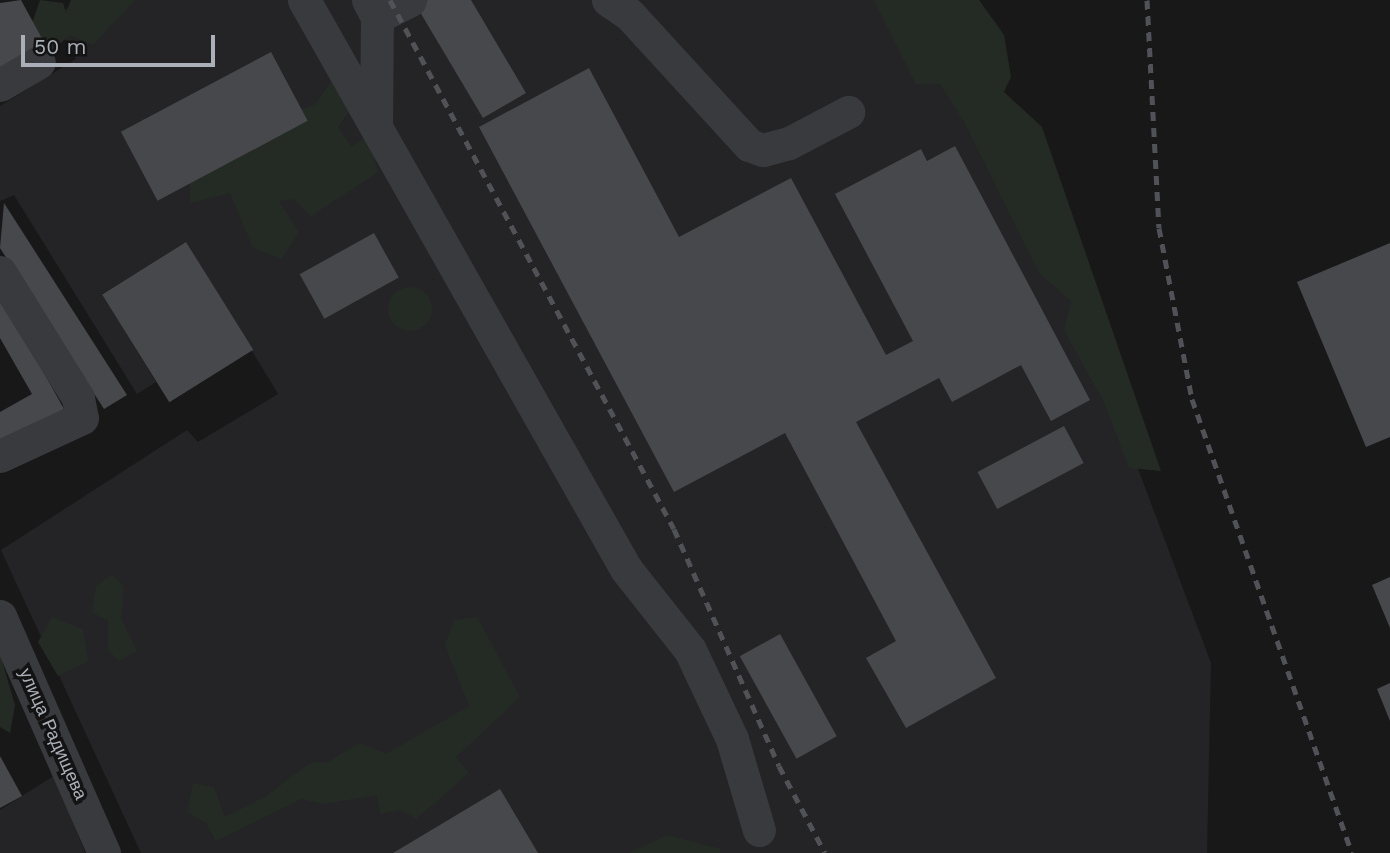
<!DOCTYPE html>
<html>
<head>
<meta charset="utf-8">
<style>
	body { margin:0 }
	#map { position:relative; width:1390px; height:853px; overflow:hidden; background:#181819; font-family:"Work Sans",sans-serif }
	div>[style] { position:absolute }
	.built>* { inset:0; background:#242426 }
	.green>* { inset:0; background:#242b24 }
	.round { border-radius:50% }
	.building>* { inset:0; background:#47484c; transform-origin:0 0 }
	.minor>* { height:33px; margin:-16.5px; padding:0 16.5px; transform-origin:16.5px; border-radius:16.5px; background:#393a3e }
	.rail>* { height:5px; margin-top:-2.5px; transform-origin:0; background:repeating-linear-gradient(90deg,#505257 0 9px,transparent 0 16px) }
	span { translate:-50% -50%; white-space:nowrap; text-align:center; line-height:1.15; -webkit-text-stroke:7px #131314; paint-order:stroke }
	.street-label { font-size:18px; color:#abb0b8 }
	.scale { position:absolute; left:21px; top:35px; width:194px; height:32px; box-sizing:border-box; border:4px solid #abb0b8; border-top:0; padding-left:9px; font-size:21px; line-height:24px; white-space:nowrap; color:#abb0b8; -webkit-text-stroke:5px #131314; paint-order:stroke }
</style>
</head>
<body>
<div id="map">
	<div class="built">
		<i style="clip-path:polygon(84px 0,962px 0,1211px 663px,1207px 853px,141px 853px,1px 550px,187px 430px,198px 442px,278px 394px,186px 242px,102px 294px,156px 382px,137px 394px,14px 195px,0 201px,0 106px,76px 59px,52px 16px)"></i>
		<i style="clip-path:polygon(55px 775px,85px 853px,0 853px,0 810px)"></i>
	</div>
	<div class="green">
		<i style="clip-path:polygon(40px 0,63px 3px,66px 13px,71px 0,135px 0,93px 45px,70px 35px,46px 55px,30px 29px)"></i>
		<i style="clip-path:polygon(874px 0,979px 0,1004px 35px,1011px 77px,1004px 92px,1042px 127px,1161px 471px,1129px 468px,1104px 402px,1064px 330px,1071px 301px,1039px 273px,965px 123px,940px 84px,916px 84px)"></i>
		<i style="clip-path:polygon(336px 75px,350px 110px,338px 127px,351px 147px,369px 135px,378px 172px,311px 216px,294px 199px,279px 201px,299px 232px,282px 259px,253px 248px,230px 193px,190px 203px,190px 175px,286px 115px,314px 105px)"></i>
		<i class="round" style="left:388px;top:287px;width:44px;height:44px"></i>
		<i style="clip-path:polygon(112px 574px,124px 587px,121px 618px,137px 651px,119px 661px,108px 650px,108px 620px,92px 613px,96px 586px)"></i>
		<i style="clip-path:polygon(52px 617px,83px 629px,88px 661px,58px 676px,38px 642px)"></i>
		<i style="clip-path:polygon(477px 617px,520px 697px,456px 757px,469px 773px,416px 819px,401px 810px,380px 814px,377px 795px,324px 804px,301px 799px,216px 841px,206px 823px,187px 812px,193px 783px,214px 787px,225px 817px,265px 797px,310px 763px,328px 762px,360px 743px,386px 754px,469px 706px,445px 645px,454px 620px)"></i>
		<i style="clip-path:polygon(0 654px,15px 705px,10px 733px,0 727px)"></i>
		<i style="clip-path:polygon(667px 835px,721px 849px,720px 853px,629px 853px)"></i>
	</div>
	<div class="building">
		<i style="clip-path:polygon(21px 0,45px 44px,0 68px,0 3px)"></i>
		<i style="clip-path:polygon(428px 0,471px 0,526px 93px,483px 118px,417px 7px)"></i>
		<i style="left:271px;top:52px;width:78px;height:170px;rotate:62deg"></i>
		<i style="clip-path:polygon(589px 68px,679px 237px,791px 178px,886px 355px,913px 341px,835px 194px,921px 149px,927px 161px,955px 146px,1090px 400px,1051px 421px,1021px 365px,952px 402px,939px 378px,856px 422px,996px 678px,906px 728px,866px 658px,896px 641px,785px 433px,674px 492px,479px 127px)"></i>
		<i style="clip-path:polygon(4px 203px,127px 395px,104px 409px,0 248px)"></i>
		<i style="left:374px;top:233px;width:51px;height:85px;rotate:61deg"></i>
		<i style="left:186px;top:242px;width:127px;height:99px;rotate:58deg"></i>
		<i style="clip-path:polygon(1390px 243px,1390px 437px,1366px 447px,1297px 282px)"></i>
		<i style="clip-path:polygon(0 294px,64px 409px,0 446px,0 412px,32px 394px,0 338px)"></i>
		<i style="left:1064px;top:426px;width:42px;height:98px;rotate:62deg"></i>
		<i style="clip-path:polygon(1390px 577px,1390px 628px,1372px 585px)"></i>
		<i style="left:780px;top:634px;width:117px;height:46px;rotate:61deg"></i>
		<i style="clip-path:polygon(1390px 683px,1390px 721px,1377px 689px)"></i>
		<i style="clip-path:polygon(0 756px,22px 796px,0 808px)"></i>
		<i style="clip-path:polygon(500px 789px,538px 853px,393px 853px)"></i>
	</div>
	<div class="minor">
		<i style="left:304px;top:0;width:654px;rotate:60.49deg"></i>
		<i style="left:626px;top:569px;width:103px;rotate:51.7deg"></i>
		<i style="left:690px;top:650px;width:98px;rotate:64.7deg"></i>
		<i style="left:732px;top:739px;width:95px;rotate:73.5deg"></i>
		<i style="left:368px;top:0;width:19px;rotate:62deg"></i>
		<i style="left:377px;top:17px;width:37px;rotate:-27deg"></i>
		<i style="left:608px;top:0;width:25px;rotate:34deg"></i>
		<i style="left:629px;top:14px;width:178px;rotate:47.5deg"></i>
		<i style="left:749px;top:145px;width:15px;rotate:20deg"></i>
		<i style="left:763px;top:150px;width:27px;rotate:-15deg"></i>
		<i style="left:789px;top:143px;width:67px;rotate:-27.7deg"></i>
		<i style="left:0;top:85px;width:45px;rotate:-30.5deg"></i>
		<i style="left:376px;top:126px;width:109px;rotate:-89.5deg"></i>
		<i style="left:0;top:272px;width:148px;rotate:58.2deg"></i>
		<i style="left:78px;top:398px;width:20px;rotate:79deg"></i>
		<i style="left:82px;top:418px;width:90px;rotate:155.1deg"></i>
		<i style="left:0;top:616px;width:259px;rotate:66.3deg"></i>
	</div>
	<div class="rail">
		<i style="left:390px;top:0;width:600px;rotate:61.77deg"></i>
		<i style="left:674px;top:529px;width:259px;rotate:66.1deg"></i>
		<i style="left:779px;top:766px;width:98px;rotate:62.1deg"></i>
		<i style="left:1147px;top:0;width:228px;rotate:87deg"></i>
		<i style="left:1159px;top:228px;width:174px;rotate:79.1deg"></i>
		<i style="left:1192px;top:399px;width:481px;rotate:70.6deg"></i>
	</div>
	<div class="street-label">
		<span style="left:53px;top:734px;rotate:66deg">улица Радищева</span>
	</div>
	<div class="scale">50 m</div>
</div>
</body>
</html>
